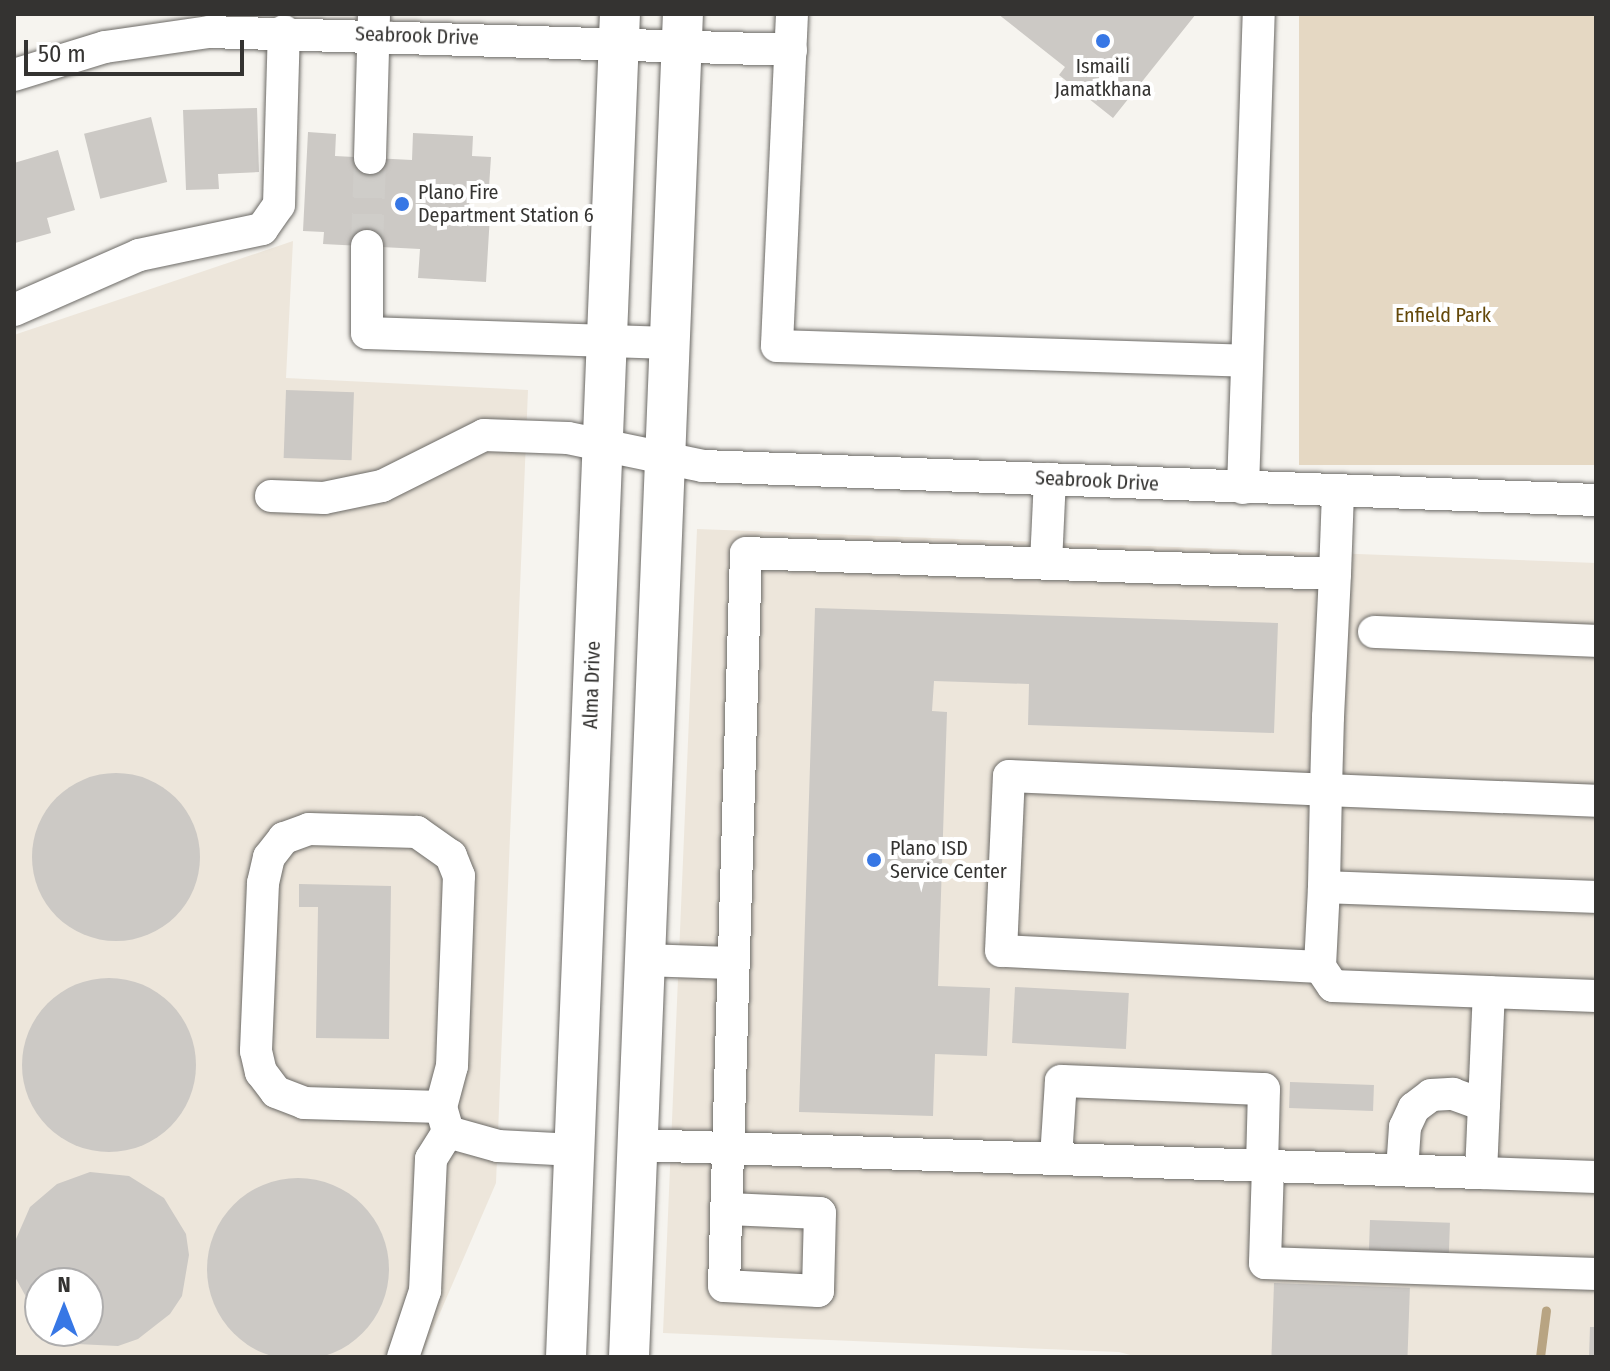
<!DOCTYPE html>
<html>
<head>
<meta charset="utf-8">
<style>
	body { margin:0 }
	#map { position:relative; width:1610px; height:1371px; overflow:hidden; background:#f6f4ef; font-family:"Fira Sans Condensed",sans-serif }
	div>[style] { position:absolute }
	.built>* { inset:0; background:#ede6db }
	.green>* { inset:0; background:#e5d8c3; transform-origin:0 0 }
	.stream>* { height:9px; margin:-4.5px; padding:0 4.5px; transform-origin:4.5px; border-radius:4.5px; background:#b8a482 }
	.building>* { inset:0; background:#ccc9c5; transform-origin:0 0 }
	.round { border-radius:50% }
	.minor-tunnel>* { height:32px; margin-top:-16px; transform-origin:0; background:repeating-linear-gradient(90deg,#cfcdc9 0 32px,transparent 0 48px) }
	.roads { filter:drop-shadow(0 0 2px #6c6a66) drop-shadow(0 0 2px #6c6a66) }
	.minor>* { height:32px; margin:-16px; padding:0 16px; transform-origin:16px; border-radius:16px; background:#fff }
	.major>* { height:40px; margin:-20px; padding:0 20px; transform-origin:20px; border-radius:20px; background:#fff }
	.dots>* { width:22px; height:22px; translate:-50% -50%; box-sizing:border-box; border:4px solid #fff; border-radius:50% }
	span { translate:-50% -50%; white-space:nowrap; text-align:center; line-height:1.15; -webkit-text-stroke:8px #fff; paint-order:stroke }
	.street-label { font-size:20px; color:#343331 }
	.poi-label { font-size:20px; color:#343331 }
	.left { translate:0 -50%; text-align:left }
	.park-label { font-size:20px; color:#644809 }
	.frame { position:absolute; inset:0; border:16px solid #343331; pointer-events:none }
	.north { position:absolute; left:24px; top:1267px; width:80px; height:80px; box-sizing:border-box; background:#fff; border:2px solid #aeadad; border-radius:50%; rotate:0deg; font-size:22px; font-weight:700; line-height:32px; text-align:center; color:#343331 }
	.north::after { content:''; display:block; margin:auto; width:28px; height:36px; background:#3777e5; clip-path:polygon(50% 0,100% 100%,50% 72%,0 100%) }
	.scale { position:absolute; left:24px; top:40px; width:220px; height:36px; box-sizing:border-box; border:4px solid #343331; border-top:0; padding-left:10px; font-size:24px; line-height:28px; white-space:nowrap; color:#343331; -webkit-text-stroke:6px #fff; paint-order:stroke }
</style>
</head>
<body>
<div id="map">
	<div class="built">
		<i style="clip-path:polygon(evenodd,293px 241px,286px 378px,528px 390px,496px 1183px,421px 1357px,14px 1357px,14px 335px,293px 241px,40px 1283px,88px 1283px,88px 1331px,40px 1331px,40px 1283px)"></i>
		<i style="clip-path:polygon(697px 529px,1596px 563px,1596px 1357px,1138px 1357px,1119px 1352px,663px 1333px)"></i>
	</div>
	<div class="green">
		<i style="left:1299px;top:14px;width:297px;height:451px"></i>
	</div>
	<div class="stream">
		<i style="left:1540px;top:1357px;width:47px;rotate:-82.7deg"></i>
	</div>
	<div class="building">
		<i style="clip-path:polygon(998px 14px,1196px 14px,1113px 118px,1059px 75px,1065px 67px)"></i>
		<i style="clip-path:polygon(257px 108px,259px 172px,218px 174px,219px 189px,186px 190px,183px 110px)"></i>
		<i style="left:151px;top:117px;width:67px;height:69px;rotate:76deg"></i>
		<i style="clip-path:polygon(308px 132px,336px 134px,335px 156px,412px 160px,413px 133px,473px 136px,472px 156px,491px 157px,489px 187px,470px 186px,469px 214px,490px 215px,486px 282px,418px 278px,420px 249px,323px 244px,324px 232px,303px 231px)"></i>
		<i style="clip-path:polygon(58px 150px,75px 210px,47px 218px,51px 233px,15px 243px,14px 163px)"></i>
		<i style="left:286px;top:390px;width:68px;height:68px;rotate:2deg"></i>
		<i style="clip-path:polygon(815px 608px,1278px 623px,1274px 733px,1028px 725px,1029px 684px,934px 681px,932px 711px,947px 712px,938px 986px,990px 988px,987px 1056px,935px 1054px,933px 1116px,799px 1112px)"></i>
		<i class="round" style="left:32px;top:773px;width:168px;height:168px"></i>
		<i style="clip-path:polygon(299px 884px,391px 886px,389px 1039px,316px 1038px,318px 907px,299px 907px)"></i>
		<i class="round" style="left:22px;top:978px;width:174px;height:174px"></i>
		<i style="left:1015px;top:987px;width:114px;height:56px;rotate:3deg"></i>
		<i style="left:1290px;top:1082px;width:84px;height:26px;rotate:2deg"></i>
		<i style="clip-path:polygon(90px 1172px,129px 1176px,164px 1198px,186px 1234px,189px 1255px,182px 1296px,170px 1314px,138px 1339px,118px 1346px,77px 1344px,51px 1331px,88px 1331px,88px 1283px,40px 1283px,40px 1322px,15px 1277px,16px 1239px,30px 1207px,57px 1184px)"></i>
		<i class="round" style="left:207px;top:1178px;width:182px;height:182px"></i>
		<i style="left:1370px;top:1220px;width:80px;height:31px;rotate:2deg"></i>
		<i style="left:1274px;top:1283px;width:136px;height:74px;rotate:2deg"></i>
		<i style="clip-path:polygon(1590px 1327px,1596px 1327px,1596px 1357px,1589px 1357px)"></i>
	</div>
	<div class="minor-tunnel">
		<i style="left:367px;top:246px;width:88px;rotate:-88deg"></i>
	</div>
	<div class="roads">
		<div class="minor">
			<i style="left:792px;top:14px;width:332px;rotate:92.6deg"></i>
			<i style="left:777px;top:346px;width:469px;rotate:1.8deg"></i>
			<i style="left:14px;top:75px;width:95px;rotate:-17.1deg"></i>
			<i style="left:105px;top:47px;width:105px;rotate:-8.2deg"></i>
			<i style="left:209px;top:32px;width:582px;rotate:1.77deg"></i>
			<i style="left:370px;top:158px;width:144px;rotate:-88.4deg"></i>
			<i style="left:367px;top:246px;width:87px;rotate:90deg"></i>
			<i style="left:367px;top:333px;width:302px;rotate:1.9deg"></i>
			<i style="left:14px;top:310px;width:137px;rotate:-23.7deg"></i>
			<i style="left:139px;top:255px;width:126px;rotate:-11.9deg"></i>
			<i style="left:262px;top:229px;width:29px;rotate:-55deg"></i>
			<i style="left:279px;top:205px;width:174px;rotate:-88.4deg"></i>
			<i style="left:1243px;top:488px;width:474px;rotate:-88.1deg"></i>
			<i style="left:271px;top:496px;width:53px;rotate:2.2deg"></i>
			<i style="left:324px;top:498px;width:59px;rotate:-11.7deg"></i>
			<i style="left:382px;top:486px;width:114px;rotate:-26.6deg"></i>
			<i style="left:484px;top:435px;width:84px;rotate:2deg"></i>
			<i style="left:568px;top:438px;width:138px;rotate:11.7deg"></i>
			<i style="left:703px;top:466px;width:894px;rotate:2.18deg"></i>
			<i style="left:1046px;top:563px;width:84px;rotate:-87.3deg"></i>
			<i style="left:1335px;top:574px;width:143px;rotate:92.8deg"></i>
			<i style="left:1328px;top:717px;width:73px;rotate:91.6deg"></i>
			<i style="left:1326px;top:790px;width:97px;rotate:91.2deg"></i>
			<i style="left:1324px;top:887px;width:80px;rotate:92.9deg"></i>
			<i style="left:1320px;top:967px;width:319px;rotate:-177.1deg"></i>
			<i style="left:1001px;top:951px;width:175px;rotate:-87.4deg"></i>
			<i style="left:1009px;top:776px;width:317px;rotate:2.5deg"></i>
			<i style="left:1326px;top:790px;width:270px;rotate:2.3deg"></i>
			<i style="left:1374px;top:632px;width:222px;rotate:2.3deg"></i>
			<i style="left:1324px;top:887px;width:272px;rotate:2.1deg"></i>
			<i style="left:644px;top:960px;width:86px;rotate:2deg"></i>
			<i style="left:1320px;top:967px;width:23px;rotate:56deg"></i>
			<i style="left:1333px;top:986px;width:263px;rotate:2.2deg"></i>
			<i style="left:441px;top:1107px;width:42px;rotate:-75deg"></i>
			<i style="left:452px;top:1066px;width:190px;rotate:-87.9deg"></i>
			<i style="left:459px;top:876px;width:22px;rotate:-112deg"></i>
			<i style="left:451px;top:856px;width:42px;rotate:-144.8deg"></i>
			<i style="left:417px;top:832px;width:108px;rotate:-178.4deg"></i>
			<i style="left:309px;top:829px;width:27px;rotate:160deg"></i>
			<i style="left:284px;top:838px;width:24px;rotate:128deg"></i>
			<i style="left:269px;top:857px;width:27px;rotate:103deg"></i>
			<i style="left:263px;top:883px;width:168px;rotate:92.4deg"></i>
			<i style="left:256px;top:1051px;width:22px;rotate:77deg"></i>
			<i style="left:261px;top:1072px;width:25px;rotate:53deg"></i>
			<i style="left:276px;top:1092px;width:30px;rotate:21deg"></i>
			<i style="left:304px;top:1103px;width:137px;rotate:1.7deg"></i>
			<i style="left:441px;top:1107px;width:26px;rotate:74deg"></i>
			<i style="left:448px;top:1132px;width:52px;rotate:15.6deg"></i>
			<i style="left:498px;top:1146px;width:77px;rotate:3deg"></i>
			<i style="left:636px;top:1145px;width:845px;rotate:1.9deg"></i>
			<i style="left:1481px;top:1173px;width:181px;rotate:-87.5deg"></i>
			<i style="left:1056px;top:1158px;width:77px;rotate:-86.3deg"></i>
			<i style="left:1061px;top:1081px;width:203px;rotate:2.3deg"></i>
			<i style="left:1264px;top:1089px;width:77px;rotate:91.5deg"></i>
			<i style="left:1268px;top:1166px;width:97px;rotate:91.8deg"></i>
			<i style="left:1265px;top:1263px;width:331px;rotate:1.9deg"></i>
			<i style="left:1402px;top:1170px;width:43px;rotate:-86deg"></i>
			<i style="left:1405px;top:1127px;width:21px;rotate:-65deg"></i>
			<i style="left:1414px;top:1108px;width:21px;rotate:-37deg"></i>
			<i style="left:1431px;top:1095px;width:22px;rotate:-3deg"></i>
			<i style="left:1453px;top:1094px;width:33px;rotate:20deg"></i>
			<i style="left:1481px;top:1173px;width:115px;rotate:2deg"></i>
			<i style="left:728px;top:1209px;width:92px;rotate:2.5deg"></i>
			<i style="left:820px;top:1213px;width:78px;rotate:91.5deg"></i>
			<i style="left:818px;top:1291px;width:94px;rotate:-177deg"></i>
			<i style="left:724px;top:1286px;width:733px;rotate:-88.28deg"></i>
			<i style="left:746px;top:553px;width:589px;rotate:2.04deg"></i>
			<i style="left:1335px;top:574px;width:83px;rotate:-87.9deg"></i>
			<i style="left:403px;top:1357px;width:70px;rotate:-71.6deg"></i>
			<i style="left:425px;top:1291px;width:132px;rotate:-87.4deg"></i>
			<i style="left:431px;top:1159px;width:32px;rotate:-58deg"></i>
		</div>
		<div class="major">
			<i style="left:566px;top:1357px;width:1344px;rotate:-87.7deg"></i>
			<i style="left:629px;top:1357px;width:1344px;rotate:-87.7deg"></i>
		</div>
	</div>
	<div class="dots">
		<i style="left:1103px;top:41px;background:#3777e5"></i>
		<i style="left:402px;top:204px;background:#3777e5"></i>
		<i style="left:874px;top:860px;background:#3777e5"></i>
	</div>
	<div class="street-label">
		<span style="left:417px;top:36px;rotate:2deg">Seabrook Drive</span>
		<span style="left:1097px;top:481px;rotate:3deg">Seabrook Drive</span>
		<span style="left:592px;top:685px;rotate:-88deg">Alma Drive</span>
	</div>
	<div class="poi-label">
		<span style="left:1103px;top:78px">Ismaili<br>Jamatkhana</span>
		<span class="left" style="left:418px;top:204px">Plano Fire<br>Department Station 6</span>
		<span class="left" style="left:890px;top:860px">Plano ISD<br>Service Center</span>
	</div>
	<div class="park-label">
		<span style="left:1443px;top:315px">Enfield Park</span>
	</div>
	<div class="frame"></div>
	<div class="north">N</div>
	<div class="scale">50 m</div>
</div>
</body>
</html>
